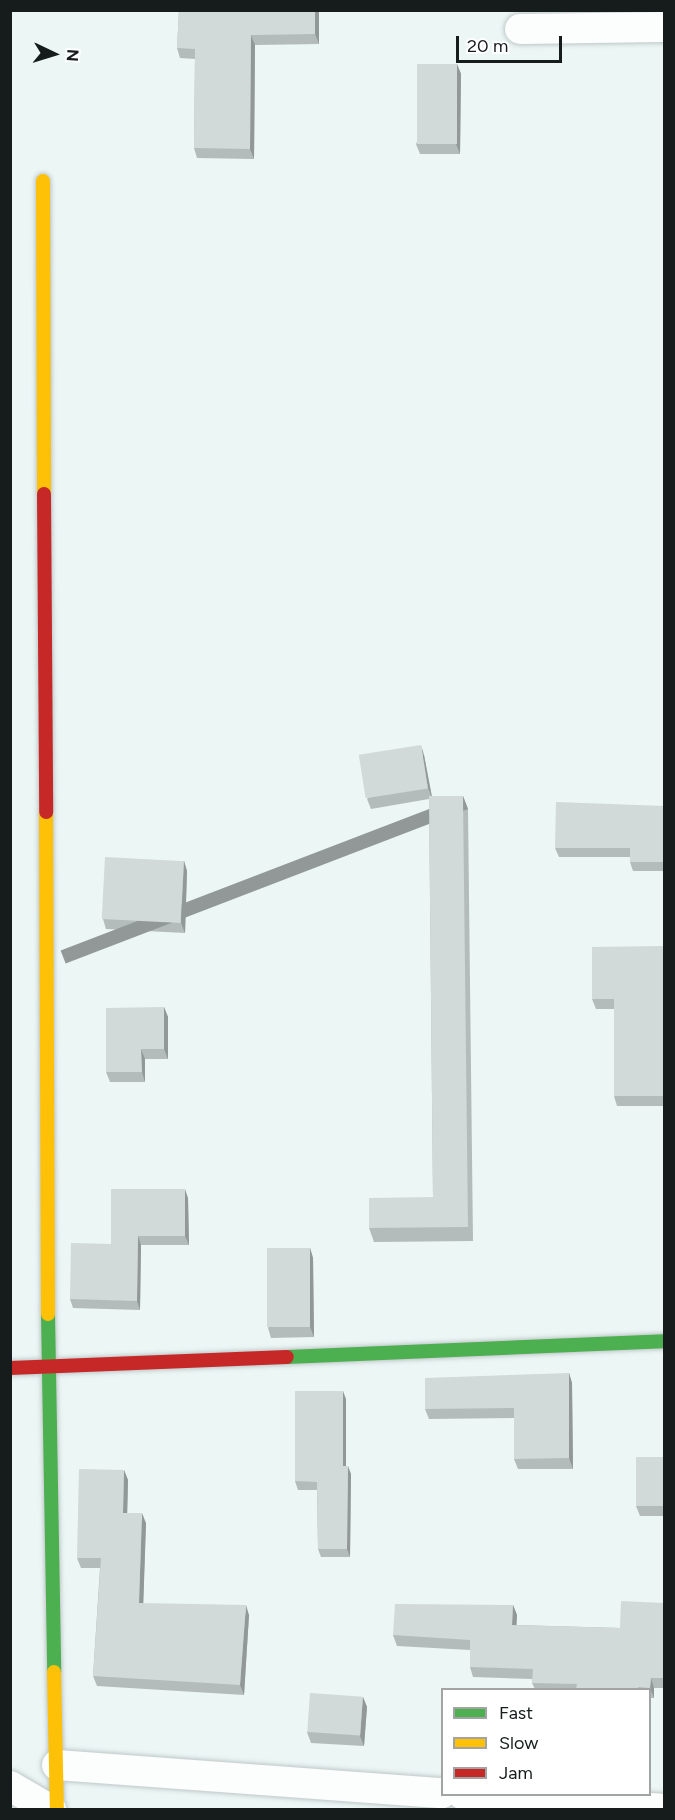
<!DOCTYPE html>
<html>
<head>
<meta charset="utf-8">
<style>
	body { margin:0 }
	#map { position:relative; width:675px; height:1820px; overflow:hidden; background:#ebf6f5; font-family:Figtree,sans-serif }
	div>[style] { position:absolute }
	.roads { filter:drop-shadow(0 0 2px #c0c8c8) drop-shadow(0 0 2px #c0c8c8) }
	.street>* { height:30px; margin:-15px; padding:0 15px; transform-origin:15px; border-radius:15px; background:#fcfefe }
	.fast>* { height:14px; margin:-7px; padding:0 7px; transform-origin:7px; border-radius:7px; background:#4caf50 }
	.slow>* { height:14px; margin:-7px; padding:0 7px; transform-origin:7px; border-radius:7px; background:#ffc107 }
	.jam>* { height:14px; margin:-7px; padding:0 7px; transform-origin:7px; border-radius:7px; background:#c62828 }
	.wall>* { inset:0; background:#b4bbbb }
	.shaded-wall>* { inset:0; background:#929898; transform-origin:0 0 }
	.building>* { inset:0; background:#d1d9d9; transform-origin:0 0 }
	span { translate:-50% -50%; white-space:nowrap; text-align:center; line-height:1.15; -webkit-text-stroke:5px #fff; paint-order:stroke }
	.frame { position:absolute; inset:0; border:12px solid #161c1c; pointer-events:none }
	.legend { position:absolute; left:441px; top:1688px; width:210px; height:108px; box-sizing:border-box; background:#fff; border:2px solid #a2a4a4; margin:0; padding:8px 10px; list-style:none; font-size:18px; color:#161c1c }
	.legend li { display:flex; align-items:center; gap:12px; height:30px }
	.legend b { width:30px; border:2px solid #a2a4a4 }
	.north { position:absolute; left:24px; top:24px; width:60px; height:60px; -webkit-text-stroke:4px #fff; paint-order:stroke; rotate:94deg; font-size:16px; font-weight:700; line-height:24px; text-align:center; color:#161c1c }
	.north::after { content:''; display:block; margin:auto; width:21px; height:27px; background:#161c1c; clip-path:polygon(50% 0,100% 100%,50% 72%,0 100%) }
	.scale { position:absolute; left:456px; top:36px; width:106px; height:27px; box-sizing:border-box; border:3px solid #161c1c; border-top:0; padding-left:8px; font-size:18px; line-height:21px; white-space:nowrap; color:#161c1c; -webkit-text-stroke:4px #fff; paint-order:stroke }
</style>
</head>
<body>
<div id="map">
	<div class="roads">
		<div class="street">
			<i style="left:520px;top:29px;width:144px;rotate:-0.8deg"></i>
			<i style="left:57px;top:1765px;width:386px;rotate:4.2deg"></i>
			<i style="left:10px;top:1786px;width:48px;rotate:30.3deg"></i>
			<i style="left:462px;top:1794px;width:203px;rotate:4.2deg"></i>
		</div>
		<div class="fast">
			<i style="left:48px;top:1314px;width:358px;rotate:89deg"></i>
			<i style="left:287px;top:1357px;width:377px;rotate:-2.4deg"></i>
		</div>
		<div class="slow">
			<i style="left:43px;top:181px;width:313px;rotate:89.8deg"></i>
			<i style="left:46px;top:812px;width:502px;rotate:89.77deg"></i>
			<i style="left:54px;top:1672px;width:138px;rotate:88.8deg"></i>
		</div>
		<div class="jam">
			<i style="left:44px;top:494px;width:318px;rotate:89.6deg"></i>
			<i style="left:10px;top:1368px;width:277px;rotate:-2.3deg"></i>
		</div>
	</div>
	<div class="wall">
		<i style="clip-path:polygon(179px 10px,319px 10px,319px 44px,255px 45px,254px 159px,197px 158px,194px 148px,195px 59px,180px 58px,177px 48px)"></i>
		<i style="clip-path:polygon(457px 64px,461px 74px,460px 154px,420px 154px,416px 144px)"></i>
		<i style="clip-path:polygon(424px 755px,432px 796px,463px 796px,468px 809px,473px 1241px,374px 1242px,369px 1228px,433px 1197px,429px 799px,371px 809px,367px 799px)"></i>
		<i style="clip-path:polygon(664px 806px,664px 871px,633px 871px,630px 862px,630px 857px,559px 857px,555px 848px)"></i>
		<i style="clip-path:polygon(184px 861px,187px 871px,185px 933px,106px 929px,103px 919px)"></i>
		<i style="clip-path:polygon(664px 946px,664px 1106px,617px 1106px,614px 1096px,614px 1009px,596px 1009px,592px 999px)"></i>
		<i style="clip-path:polygon(164px 1007px,168px 1017px,168px 1059px,145px 1059px,145px 1082px,110px 1082px,106px 1072px)"></i>
		<i style="clip-path:polygon(188px 1198px,189px 1245px,141px 1245px,140px 1310px,73px 1308px,70px 1299px,111px 1244px)"></i>
		<i style="clip-path:polygon(310px 1248px,313px 1258px,314px 1337px,271px 1338px,268px 1328px)"></i>
		<i style="clip-path:polygon(569px 1373px,572px 1383px,573px 1469px,518px 1469px,514px 1459px,514px 1418px,429px 1419px,425px 1409px)"></i>
		<i style="clip-path:polygon(346px 1399px,346px 1466px,351px 1474px,350px 1557px,321px 1557px,318px 1549px,317px 1490px,298px 1490px,295px 1481px)"></i>
		<i style="clip-path:polygon(664px 1457px,664px 1516px,640px 1516px,636px 1506px)"></i>
		<i style="clip-path:polygon(124px 1470px,128px 1480px,127px 1513px,146px 1523px,143px 1604px,249px 1615px,244px 1695px,97px 1686px,93px 1676px,100px 1568px,81px 1568px,77px 1558px)"></i>
		<i style="clip-path:polygon(664px 1603px,664px 1688px,654px 1688px,654px 1698px,650px 1698px,650px 1689px,535px 1689px,532px 1683px,532px 1679px,473px 1677px,470px 1667px,470px 1650px,397px 1646px,393px 1635px,513px 1605px,517px 1615px,516px 1625px,620px 1628px)"></i>
		<i style="clip-path:polygon(363px 1697px,367px 1707px,364px 1746px,311px 1743px,307px 1732px)"></i>
	</div>
	<div class="shaded-wall">
		<i style="clip-path:polygon(315px 10px,319px 10px,319px 44px,315px 34px)"></i>
		<i style="clip-path:polygon(251px 35px,255px 45px,254px 159px,250px 149px)"></i>
		<i style="clip-path:polygon(457px 64px,461px 74px,460px 154px,456px 144px)"></i>
		<i style="clip-path:polygon(421px 745px,424px 755px,432px 798px,428px 788px)"></i>
		<i style="left:463px;top:796px;width:14px;height:431px;rotate:69deg"></i>
		<i style="clip-path:polygon(184px 861px,187px 871px,185px 933px,181px 923px)"></i>
		<i style="clip-path:polygon(164px 1007px,168px 1017px,168px 1059px,164px 1049px)"></i>
		<i style="clip-path:polygon(141px 1049px,145px 1059px,145px 1082px,142px 1072px)"></i>
		<i style="clip-path:polygon(185px 1189px,188px 1198px,189px 1245px,185px 1236px)"></i>
		<i style="clip-path:polygon(138px 1236px,141px 1245px,140px 1310px,137px 1301px)"></i>
		<i style="clip-path:polygon(310px 1248px,313px 1258px,314px 1337px,310px 1327px)"></i>
		<i style="clip-path:polygon(569px 1373px,572px 1383px,573px 1469px,569px 1458px)"></i>
		<i style="clip-path:polygon(343px 1391px,346px 1399px,346px 1474px,343px 1466px)"></i>
		<i style="clip-path:polygon(348px 1466px,351px 1474px,350px 1557px,347px 1549px)"></i>
		<i style="clip-path:polygon(124px 1470px,128px 1480px,127px 1523px,123px 1513px)"></i>
		<i style="clip-path:polygon(142px 1513px,146px 1523px,143px 1613px,139px 1603px)"></i>
		<i style="clip-path:polygon(246px 1605px,249px 1615px,244px 1695px,240px 1685px)"></i>
		<i style="clip-path:polygon(513px 1605px,517px 1615px,516px 1635px,512px 1625px)"></i>
		<i style="clip-path:polygon(651px 1678px,654px 1688px,654px 1698px,650px 1688px)"></i>
		<i style="clip-path:polygon(363px 1697px,367px 1707px,364px 1746px,360px 1736px)"></i>
	</div>
	<div class="building">
		<i style="clip-path:polygon(179px 10px,315px 10px,315px 34px,251px 35px,250px 149px,194px 148px,195px 49px,177px 48px)"></i>
		<i style="left:417px;top:64px;width:40px;height:80px"></i>
		<i style="left:421px;top:745px;width:44px;height:63px;rotate:81deg"></i>
		<i style="clip-path:polygon(429px 796px,463px 796px,468px 1227px,369px 1228px,369px 1198px,433px 1197px)"></i>
		<i style="clip-path:polygon(556px 802px,664px 806px,664px 862px,630px 862px,630px 848px,555px 848px)"></i>
		<i style="left:105px;top:857px;width:79px;height:62px;rotate:3deg"></i>
		<i style="clip-path:polygon(664px 946px,664px 1096px,614px 1096px,614px 999px,592px 999px,592px 947px)"></i>
		<i style="clip-path:polygon(164px 1007px,164px 1049px,141px 1049px,142px 1072px,106px 1072px,106px 1008px)"></i>
		<i style="clip-path:polygon(111px 1189px,185px 1189px,185px 1236px,138px 1236px,137px 1301px,70px 1299px,71px 1243px,111px 1244px)"></i>
		<i style="left:310px;top:1248px;width:79px;height:43px;rotate:90deg"></i>
		<i style="clip-path:polygon(569px 1373px,569px 1458px,514px 1459px,514px 1408px,425px 1409px,425px 1378px)"></i>
		<i style="clip-path:polygon(295px 1391px,343px 1391px,343px 1466px,348px 1466px,347px 1549px,318px 1549px,317px 1482px,295px 1481px)"></i>
		<i style="left:636px;top:1457px;width:28px;height:49px"></i>
		<i style="clip-path:polygon(79px 1469px,124px 1470px,123px 1513px,142px 1513px,139px 1603px,246px 1605px,240px 1685px,93px 1676px,101px 1558px,77px 1558px)"></i>
		<i style="clip-path:polygon(621px 1601px,664px 1603px,664px 1678px,651px 1678px,650px 1688px,638px 1687px,638px 1689px,576px 1689px,577px 1684px,532px 1683px,533px 1669px,470px 1667px,470px 1640px,393px 1635px,395px 1604px,513px 1605px,512px 1625px,620px 1628px)"></i>
		<i style="left:310px;top:1693px;width:53px;height:39px;rotate:4deg"></i>
	</div>
	<div class="frame"></div>
	<ul class="legend">
	<li><b style="height:8px;background:#4caf50"></b>Fast</li>
	<li><b style="height:8px;background:#ffc107"></b>Slow</li>
	<li><b style="height:8px;background:#c62828"></b>Jam</li>
	</ul>
	<div class="north">N</div>
	<div class="scale">20 m</div>
</div>
</body>
</html>
